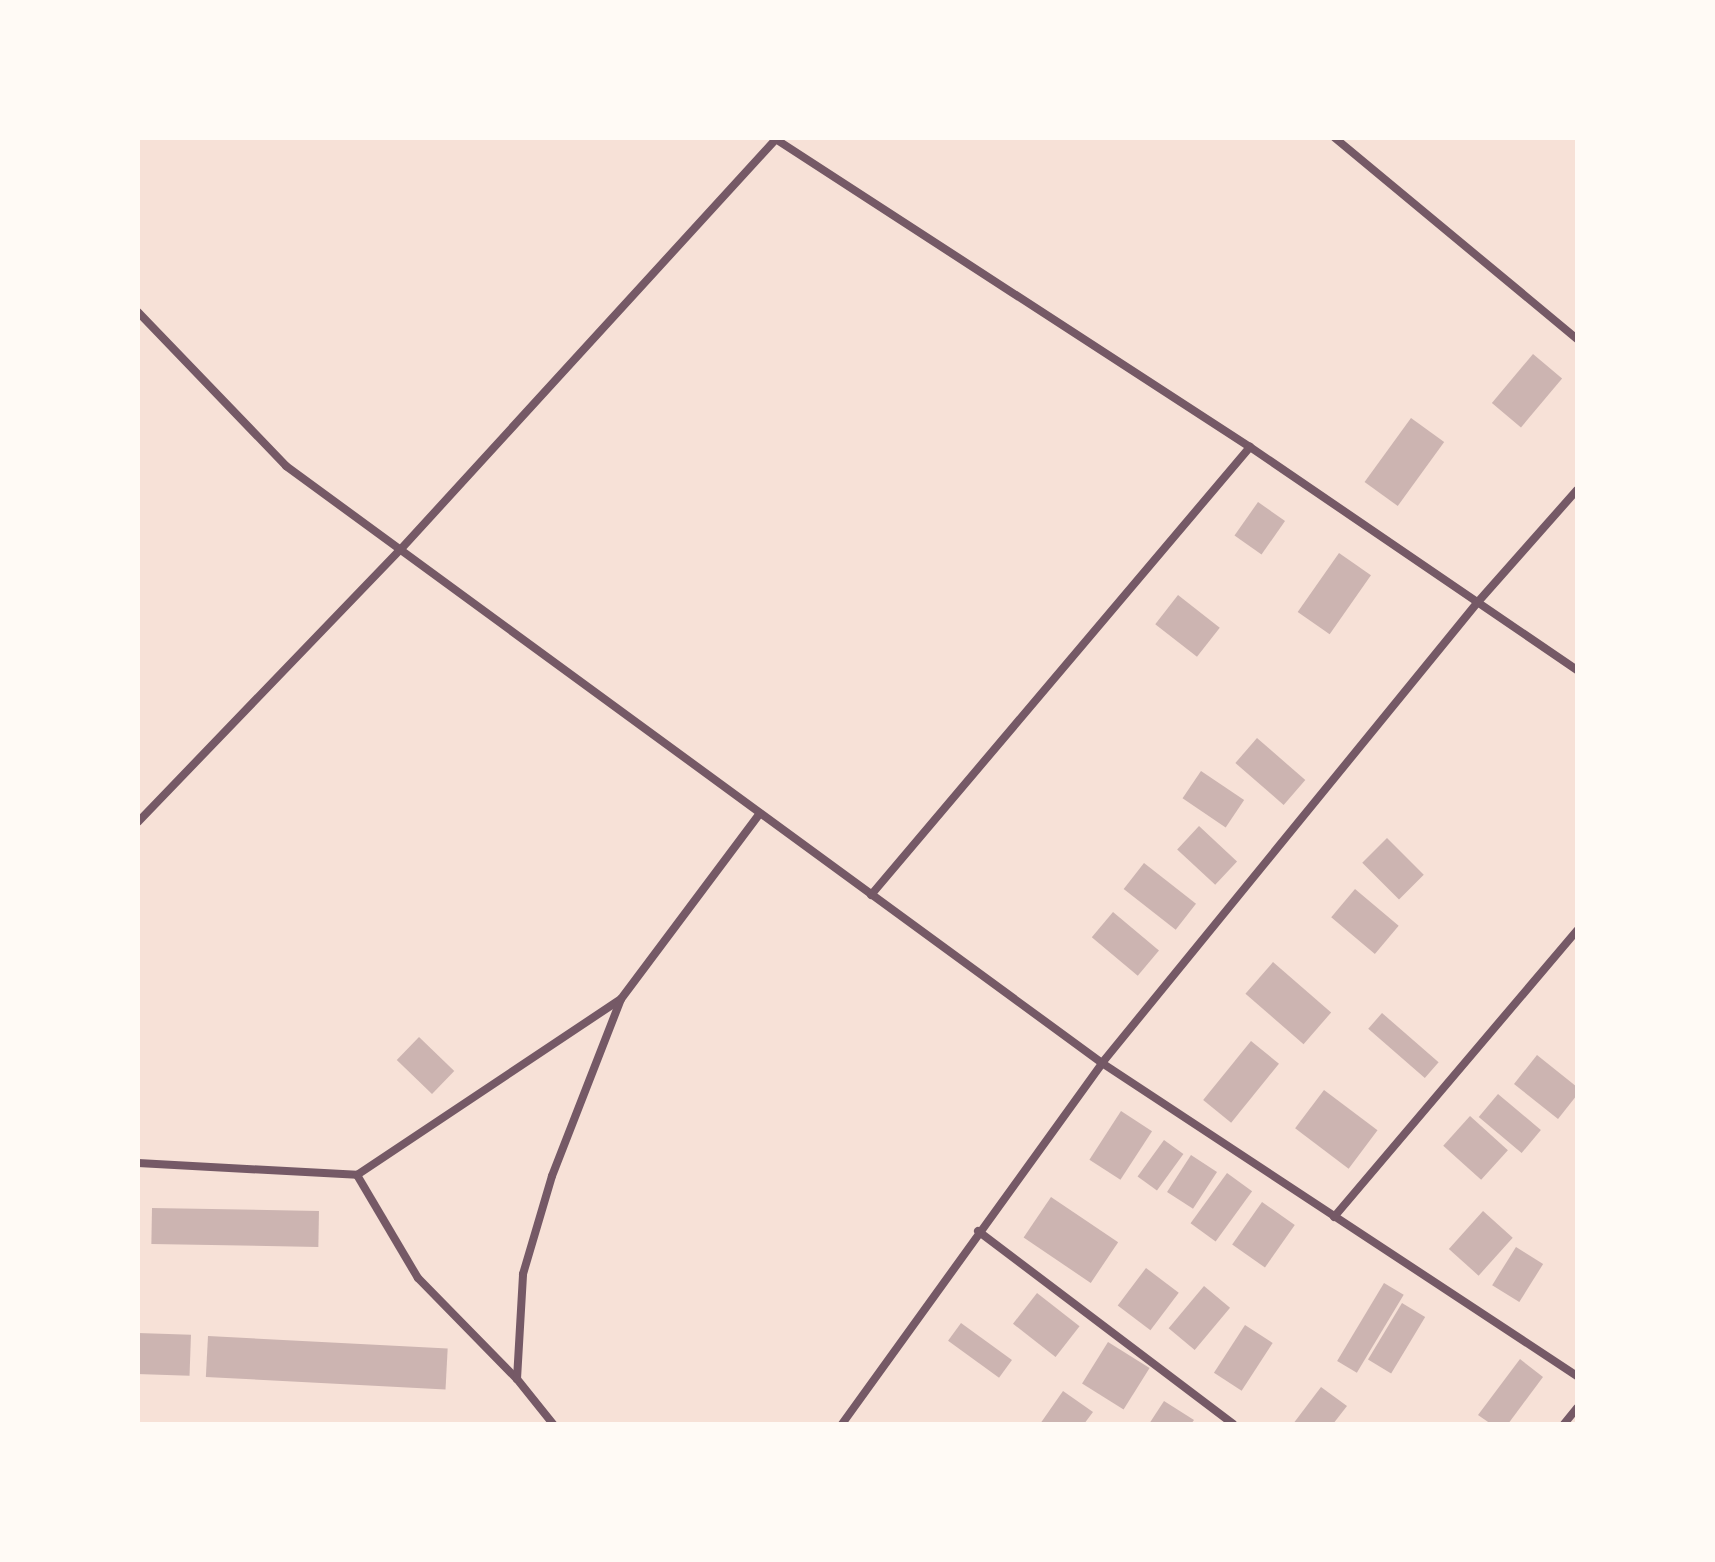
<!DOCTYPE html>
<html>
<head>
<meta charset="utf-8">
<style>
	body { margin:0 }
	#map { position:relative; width:1715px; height:1562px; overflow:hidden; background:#f7e1d7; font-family:"Titillium Web",sans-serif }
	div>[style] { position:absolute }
	.building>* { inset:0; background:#ccb4b1; transform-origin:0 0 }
	.minor>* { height:8px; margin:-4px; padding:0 4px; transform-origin:4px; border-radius:4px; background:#755966 }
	span { translate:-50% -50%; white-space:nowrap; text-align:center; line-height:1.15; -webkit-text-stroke:6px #fffaf5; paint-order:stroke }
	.frame { position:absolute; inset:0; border:140px solid #fffaf5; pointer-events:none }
</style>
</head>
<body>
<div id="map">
	<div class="building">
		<i style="left:1533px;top:354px;width:38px;height:64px;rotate:40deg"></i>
		<i style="left:1411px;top:418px;width:41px;height:79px;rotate:36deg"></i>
		<i style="left:1258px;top:502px;width:33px;height:41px;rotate:35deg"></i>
		<i style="left:1339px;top:553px;width:39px;height:72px;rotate:35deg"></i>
		<i style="left:1178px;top:595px;width:53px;height:37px;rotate:38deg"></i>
		<i style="left:1257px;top:738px;width:64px;height:33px;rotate:41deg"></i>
		<i style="left:1201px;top:771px;width:52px;height:33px;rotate:34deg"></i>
		<i style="left:1199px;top:826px;width:52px;height:32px;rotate:43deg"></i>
		<i style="left:1387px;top:838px;width:52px;height:35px;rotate:45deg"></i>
		<i style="left:1144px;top:863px;width:66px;height:33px;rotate:38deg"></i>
		<i style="left:1355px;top:889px;width:57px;height:37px;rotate:40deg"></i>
		<i style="left:1113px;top:912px;width:60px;height:33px;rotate:40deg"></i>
		<i style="left:1273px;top:962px;width:77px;height:42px;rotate:41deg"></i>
		<i style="left:1382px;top:1013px;width:75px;height:21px;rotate:41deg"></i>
		<i style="left:419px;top:1037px;width:49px;height:32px;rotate:44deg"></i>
		<i style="left:1251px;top:1041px;width:36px;height:76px;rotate:39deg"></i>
		<i style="clip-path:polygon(1537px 1055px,1577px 1087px,1577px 1095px,1558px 1119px,1514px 1084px)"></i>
		<i style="left:1324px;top:1090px;width:67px;height:48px;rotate:37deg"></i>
		<i style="left:1498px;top:1094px;width:56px;height:30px;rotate:40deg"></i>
		<i style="left:1121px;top:1111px;width:37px;height:58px;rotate:33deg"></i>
		<i style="left:1470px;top:1116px;width:51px;height:40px;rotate:42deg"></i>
		<i style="left:1164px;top:1140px;width:24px;height:45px;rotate:36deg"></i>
		<i style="left:1191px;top:1155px;width:31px;height:44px;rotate:33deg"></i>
		<i style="left:1227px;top:1173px;width:31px;height:62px;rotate:36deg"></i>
		<i style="left:1051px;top:1197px;width:81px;height:49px;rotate:34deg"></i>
		<i style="left:1262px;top:1202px;width:40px;height:52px;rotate:35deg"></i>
		<i style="left:152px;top:1208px;width:167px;height:36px;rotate:1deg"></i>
		<i style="left:1483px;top:1211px;width:40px;height:51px;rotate:42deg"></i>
		<i style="left:1516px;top:1247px;width:32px;height:45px;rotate:32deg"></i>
		<i style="left:1146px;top:1268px;width:41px;height:47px;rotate:37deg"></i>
		<i style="left:1384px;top:1283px;width:23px;height:91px;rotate:31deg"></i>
		<i style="left:1204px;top:1286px;width:34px;height:55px;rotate:40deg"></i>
		<i style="left:1037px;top:1293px;width:54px;height:39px;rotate:38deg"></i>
		<i style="left:1402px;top:1303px;width:27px;height:66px;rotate:31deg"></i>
		<i style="left:961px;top:1323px;width:63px;height:22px;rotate:36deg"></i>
		<i style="left:1245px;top:1325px;width:33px;height:57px;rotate:33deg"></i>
		<i style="left:138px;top:1333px;width:53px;height:41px;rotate:2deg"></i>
		<i style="left:208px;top:1336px;width:240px;height:41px;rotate:3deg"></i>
		<i style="left:1108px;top:1342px;width:49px;height:49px;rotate:32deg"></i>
		<i style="clip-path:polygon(1520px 1359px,1543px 1377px,1508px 1424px,1491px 1424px,1478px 1415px)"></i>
		<i style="clip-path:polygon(1321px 1387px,1347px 1406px,1333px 1424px,1293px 1424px)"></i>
		<i style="clip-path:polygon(1063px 1391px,1093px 1412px,1084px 1424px,1040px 1424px)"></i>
		<i style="clip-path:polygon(1164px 1401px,1194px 1420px,1191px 1424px,1149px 1424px)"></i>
	</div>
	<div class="minor">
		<i style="left:774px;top:138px;width:568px;rotate:32.99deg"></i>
		<i style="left:1250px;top:447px;width:396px;rotate:34.3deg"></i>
		<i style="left:1335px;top:138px;width:315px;rotate:39.7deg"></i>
		<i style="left:138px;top:312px;width:214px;rotate:46.1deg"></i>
		<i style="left:286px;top:466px;width:1011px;rotate:36.19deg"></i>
		<i style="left:1102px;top:1063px;width:569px;rotate:33.38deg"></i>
		<i style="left:138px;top:822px;width:379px;rotate:-46.1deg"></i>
		<i style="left:401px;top:549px;width:557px;rotate:-47.55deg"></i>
		<i style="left:871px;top:895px;width:587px;rotate:-49.77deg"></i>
		<i style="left:138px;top:1163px;width:219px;rotate:3.1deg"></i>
		<i style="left:357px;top:1175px;width:317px;rotate:-33.7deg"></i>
		<i style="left:357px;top:1175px;width:120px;rotate:59.4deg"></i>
		<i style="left:418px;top:1278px;width:141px;rotate:45.6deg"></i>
		<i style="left:517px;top:1379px;width:58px;rotate:51.3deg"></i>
		<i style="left:1334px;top:1217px;width:376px;rotate:-49.7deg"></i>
		<i style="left:978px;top:1231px;width:320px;rotate:37.1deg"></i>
		<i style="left:517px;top:1379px;width:105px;rotate:-86.7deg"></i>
		<i style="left:523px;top:1274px;width:102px;rotate:-73.5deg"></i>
		<i style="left:552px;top:1176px;width:190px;rotate:-68.7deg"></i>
		<i style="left:621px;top:999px;width:232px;rotate:-53.2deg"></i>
		<i style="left:842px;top:1424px;width:445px;rotate:-54.2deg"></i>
		<i style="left:1102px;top:1063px;width:593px;rotate:-50.81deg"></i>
		<i style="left:1477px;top:603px;width:151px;rotate:-48.5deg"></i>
		<i style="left:1564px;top:1424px;width:21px;rotate:-51deg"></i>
	</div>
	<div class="frame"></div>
</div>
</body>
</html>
